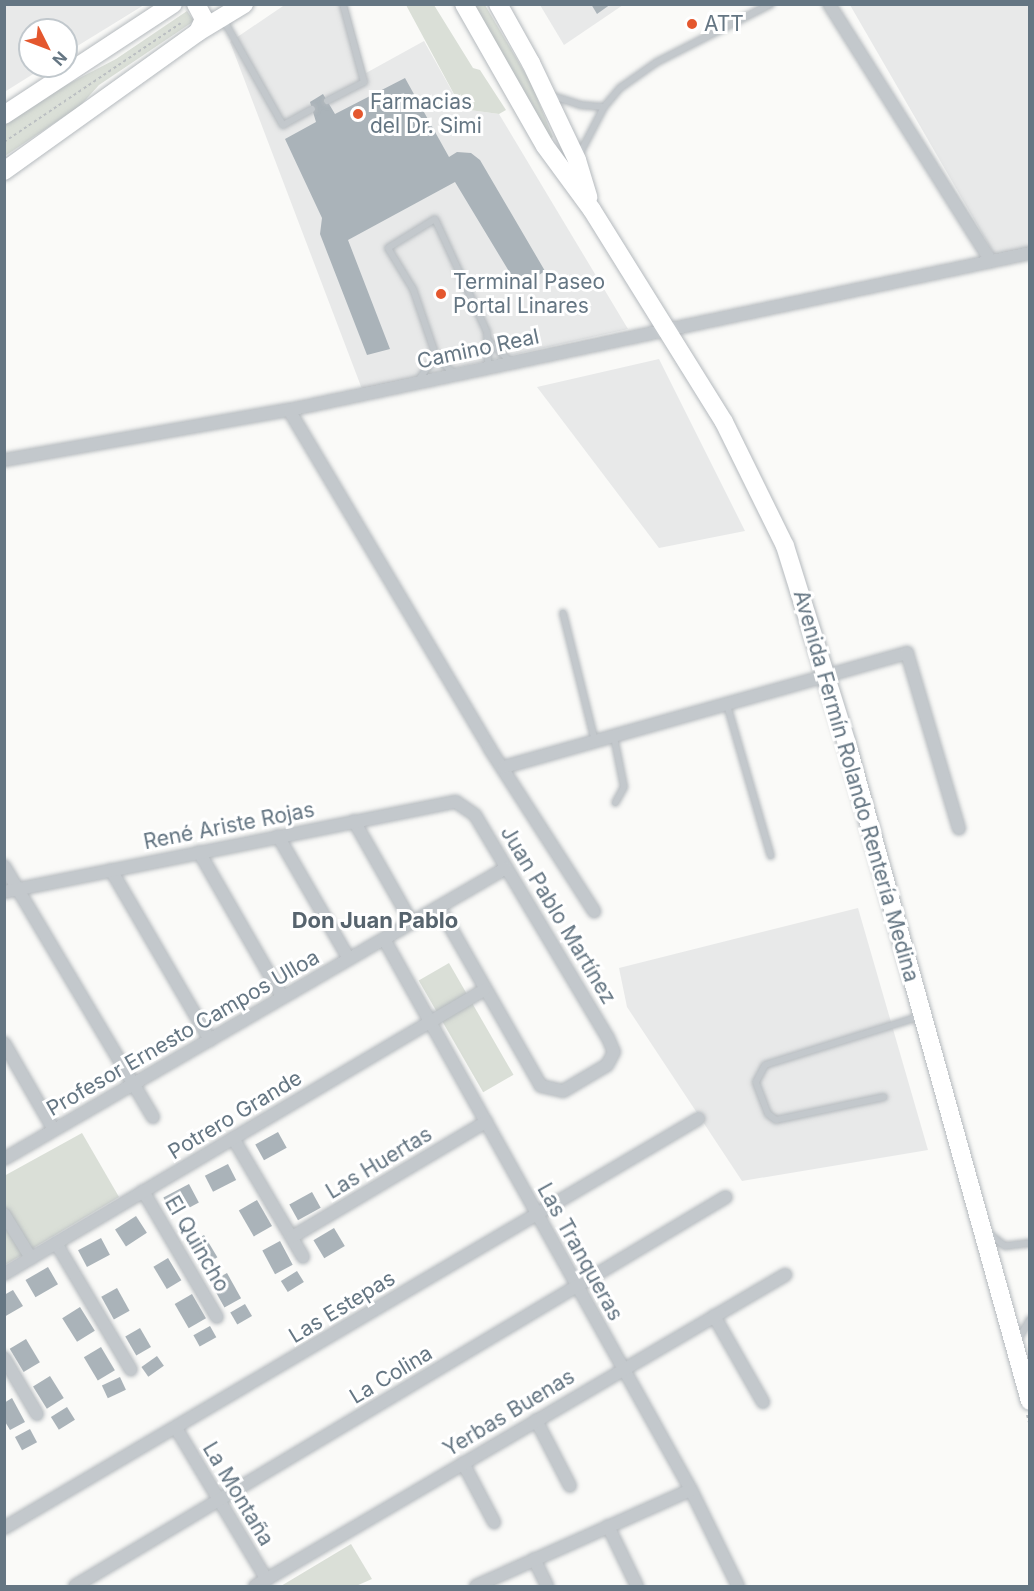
<!DOCTYPE html>
<html>
<head>
<meta charset="utf-8">
<style>
	body { margin:0 }
	#map { position:relative; width:1034px; height:1591px; overflow:hidden; background:#fafaf8; font-family:Inter,sans-serif }
	div>[style] { position:absolute }
	.built>* { inset:0; background:#e8e9e9 }
	.green>* { inset:0; background:#dadfd7; transform-origin:0 0 }
	.building>* { inset:0; background:#aab3b9; transform-origin:0 0 }
	.path>* { height:2px; margin-top:-1px; transform-origin:0; background:repeating-linear-gradient(90deg,#bbbfc2 0 3px,transparent 0 6px) }
	.roads { filter:drop-shadow(0 0 2px #b5babe) drop-shadow(0 0 2px #b5babe) }
	.lane>* { height:6px; margin:-3px; padding:0 3px; transform-origin:3px; border-radius:3px; background:#c3c8cc }
	.street>* { height:12px; margin:-6px; padding:0 6px; transform-origin:6px; border-radius:6px; background:#c3c8cc }
	.primary>* { height:18px; margin:-9px; padding:0 9px; transform-origin:9px; border-radius:9px; background:#fff }
	.dots>* { width:16px; height:16px; translate:-50% -50%; box-sizing:border-box; border:3px solid #fff; border-radius:50% }
	span { translate:-50% -50%; white-space:nowrap; text-align:center; line-height:1.15; -webkit-text-stroke:6px #fff; paint-order:stroke }
	.poi-label { font-size:21px; color:#657683 }
	.left { translate:0 -50%; text-align:left }
	.street-label { font-size:21px; color:#657683 }
	.neighbourhood-label { font-size:22px; color:#57646e; font-weight:700 }
	.frame { position:absolute; inset:0; border:6px solid #657683; pointer-events:none }
	.north { position:absolute; left:18px; top:18px; width:60px; height:60px; box-sizing:border-box; background:#fff; border:2px solid #c1c8cd; border-radius:50%; rotate:132deg; font-size:16px; font-weight:700; line-height:24px; text-align:center; color:#657683 }
	.north::after { content:''; display:block; margin:auto; width:21px; height:27px; background:#e4572e; clip-path:polygon(50% 0,100% 100%,50% 72%,0 100%) }
</style>
</head>
<body>
<div id="map">
	<div class="built">
		<i style="clip-path:polygon(286px 4px,347px 5px,366px 73px,424px 41px,462px 109px,499px 114px,628px 329px,362px 389px,230px 42px)"></i>
		<i style="clip-path:polygon(4px 5px,144px 5px,66px 53px,66px 30px,30px 30px,30px 66px,46px 66px,6px 91px)"></i>
		<i style="clip-path:polygon(540px 5px,623px 5px,564px 45px)"></i>
		<i style="clip-path:polygon(850px 5px,1029px 5px,1029px 253px,997px 259px)"></i>
		<i style="clip-path:polygon(659px 359px,745px 531px,659px 548px,537px 387px)"></i>
		<i style="clip-path:polygon(858px 908px,928px 1150px,742px 1181px,627px 1007px,619px 968px)"></i>
	</div>
	<div class="green">
		<i style="clip-path:polygon(406px 5px,434px 5px,473px 68px,480px 70px,506px 110px,499px 114px,462px 109px)"></i>
		<i style="clip-path:polygon(471px 5px,485px 5px,531px 83px,553px 137px,550px 139px)"></i>
		<i style="clip-path:polygon(187px 11px,194px 21px,99px 85px,80px 106px,5px 156px,5px 124px,49px 94px,116px 59px)"></i>
		<i style="left:449px;top:963px;width:129px;height:35px;rotate:60deg"></i>
		<i style="clip-path:polygon(82px 1133px,119px 1197px,5px 1265px,4px 1176px)"></i>
		<i style="clip-path:polygon(351px 1544px,372px 1579px,356px 1586px,281px 1586px)"></i>
	</div>
	<div class="building">
		<i style="clip-path:polygon(591px 4px,611px 4px,597px 14px)"></i>
		<i style="clip-path:polygon(405px 78px,449px 157px,457px 152px,471px 153px,480px 160px,545px 271px,519px 288px,455px 182px,348px 240px,390px 349px,367px 355px,320px 234px,322px 218px,285px 139px,316px 122px,310px 102px,323px 94px,335px 114px)"></i>
		<i style="left:278px;top:1132px;width:18px;height:26px;rotate:61deg"></i>
		<i style="left:228px;top:1164px;width:18px;height:26px;rotate:63deg"></i>
		<i style="left:189px;top:1184px;width:21px;height:29px;rotate:62deg"></i>
		<i style="left:312px;top:1192px;width:18px;height:26px;rotate:61deg"></i>
		<i style="left:257px;top:1200px;width:30px;height:21px;rotate:60deg"></i>
		<i style="left:136px;top:1216px;width:20px;height:25px;rotate:57deg"></i>
		<i style="left:334px;top:1228px;width:21px;height:24px;rotate:59deg"></i>
		<i style="left:204px;top:1235px;width:26px;height:17px;rotate:59deg"></i>
		<i style="left:101px;top:1238px;width:19px;height:26px;rotate:62deg"></i>
		<i style="left:280px;top:1241px;width:27px;height:20px;rotate:62deg"></i>
		<i style="left:168px;top:1258px;width:26px;height:17px;rotate:59deg"></i>
		<i style="left:48px;top:1267px;width:20px;height:26px;rotate:60deg"></i>
		<i style="left:297px;top:1271px;width:13px;height:19px;rotate:58deg"></i>
		<i style="left:227px;top:1273px;width:29px;height:19px;rotate:61deg"></i>
		<i style="left:117px;top:1288px;width:26px;height:18px;rotate:61deg"></i>
		<i style="clip-path:polygon(13px 1290px,23px 1306px,4px 1317px,4px 1295px)"></i>
		<i style="left:192px;top:1294px;width:28px;height:20px;rotate:60deg"></i>
		<i style="left:245px;top:1304px;width:14px;height:17px;rotate:60deg"></i>
		<i style="left:80px;top:1307px;width:28px;height:21px;rotate:58deg"></i>
		<i style="left:210px;top:1326px;width:13px;height:19px;rotate:61deg"></i>
		<i style="left:140px;top:1328px;width:22px;height:17px;rotate:60deg"></i>
		<i style="left:26px;top:1339px;width:27px;height:19px;rotate:59deg"></i>
		<i style="left:101px;top:1347px;width:27px;height:20px;rotate:59deg"></i>
		<i style="left:157px;top:1356px;width:12px;height:19px;rotate:55deg"></i>
		<i style="left:50px;top:1376px;width:26px;height:20px;rotate:58deg"></i>
		<i style="left:120px;top:1377px;width:14px;height:20px;rotate:65deg"></i>
		<i style="clip-path:polygon(12px 1398px,25px 1422px,10px 1430px,4px 1420px,4px 1403px)"></i>
		<i style="left:67px;top:1407px;width:15px;height:19px;rotate:58deg"></i>
		<i style="left:30px;top:1429px;width:15px;height:17px;rotate:62deg"></i>
	</div>
	<div class="path">
		<i style="left:4px;top:142px;width:213px;rotate:-33.9deg"></i>
		<i style="left:1027px;top:1415px;width:11px;rotate:75deg"></i>
	</div>
	<div class="roads">
		<div class="lane">
			<i style="left:223px;top:19px;width:122px;rotate:60.5deg"></i>
			<i style="left:283px;top:125px;width:33px;rotate:-29deg"></i>
			<i style="left:550px;top:95px;width:32px;rotate:18deg"></i>
			<i style="left:580px;top:105px;width:24px;rotate:5deg"></i>
			<i style="left:327px;top:101px;width:42px;rotate:-27.2deg"></i>
			<i style="left:364px;top:82px;width:81px;rotate:-105.1deg"></i>
			<i style="left:579px;top:155px;width:54px;rotate:-62.5deg"></i>
			<i style="left:604px;top:107px;width:25px;rotate:-50deg"></i>
			<i style="left:620px;top:88px;width:45px;rotate:-35.1deg"></i>
			<i style="left:657px;top:62px;width:128px;rotate:-27deg"></i>
			<i style="left:489px;top:341px;width:30px;rotate:44deg"></i>
			<i style="left:436px;top:356px;width:71px;rotate:-108.9deg"></i>
			<i style="left:413px;top:289px;width:48px;rotate:-121.4deg"></i>
			<i style="left:388px;top:248px;width:55px;rotate:-31.7deg"></i>
			<i style="left:435px;top:219px;width:124px;rotate:65.3deg"></i>
			<i style="left:487px;top:332px;width:35px;rotate:88deg"></i>
			<i style="left:417px;top:382px;width:32px;rotate:-54deg"></i>
			<i style="left:436px;top:356px;width:25px;rotate:45deg"></i>
			<i style="left:563px;top:613px;width:132px;rotate:76deg"></i>
			<i style="left:727px;top:705px;width:157px;rotate:73.8deg"></i>
			<i style="left:614px;top:737px;width:51px;rotate:78.7deg"></i>
			<i style="left:624px;top:787px;width:18px;rotate:119deg"></i>
			<i style="left:884px;top:1097px;width:110px;rotate:168deg"></i>
			<i style="left:776px;top:1120px;width:10px;rotate:-143deg"></i>
			<i style="left:768px;top:1114px;width:34px;rotate:-111deg"></i>
			<i style="left:756px;top:1082px;width:19px;rotate:-62deg"></i>
			<i style="left:765px;top:1065px;width:164px;rotate:-17.4deg"></i>
			<i style="left:990px;top:1234px;width:19px;rotate:39deg"></i>
			<i style="left:1005px;top:1246px;width:25px;rotate:-7deg"></i>
			<i style="left:1018px;top:1340px;width:24px;rotate:-60deg"></i>
		</div>
		<div class="street">
			<i style="left:829px;top:4px;width:304px;rotate:57.8deg"></i>
			<i style="left:289px;top:410px;width:394px;rotate:59.3deg"></i>
			<i style="left:490px;top:749px;width:193px;rotate:57.3deg"></i>
			<i style="left:4px;top:460px;width:289px;rotate:-10deg"></i>
			<i style="left:289px;top:410px;width:757px;rotate:-11.96deg"></i>
			<i style="left:504px;top:767px;width:419px;rotate:-15.8deg"></i>
			<i style="left:907px;top:653px;width:183px;rotate:73.5deg"></i>
			<i style="left:354px;top:821px;width:117px;rotate:60.4deg"></i>
			<i style="left:278px;top:836px;width:142px;rotate:60deg"></i>
			<i style="left:199px;top:852px;width:168px;rotate:60.1deg"></i>
			<i style="left:4px;top:866px;width:292px;rotate:59.3deg"></i>
			<i style="left:111px;top:870px;width:197px;rotate:59.8deg"></i>
			<i style="left:4px;top:892px;width:461px;rotate:-11.3deg"></i>
			<i style="left:456px;top:802px;width:23px;rotate:34deg"></i>
			<i style="left:475px;top:815px;width:260px;rotate:59.2deg"></i>
			<i style="left:608px;top:1038px;width:15px;rotate:67deg"></i>
			<i style="left:614px;top:1052px;width:15px;rotate:118deg"></i>
			<i style="left:607px;top:1065px;width:51px;rotate:149.4deg"></i>
			<i style="left:563px;top:1091px;width:23px;rotate:-167deg"></i>
			<i style="left:541px;top:1086px;width:206px;rotate:-119.7deg"></i>
			<i style="left:384px;top:939px;width:631px;rotate:60.87deg"></i>
			<i style="left:691px;top:1490px;width:107px;rotate:63.9deg"></i>
			<i style="left:4px;top:1043px;width:100px;rotate:60.1deg"></i>
			<i style="left:233px;top:1138px;width:138px;rotate:59.5deg"></i>
			<i style="left:4px;top:1159px;width:580px;rotate:-30.1deg"></i>
			<i style="left:143px;top:1191px;width:146px;rotate:59.6deg"></i>
			<i style="left:4px;top:1214px;width:52px;rotate:58.5deg"></i>
			<i style="left:292px;top:1237px;width:226px;rotate:-30.7deg"></i>
			<i style="left:56px;top:1243px;width:147px;rotate:59.4deg"></i>
			<i style="left:4px;top:1274px;width:558px;rotate:-30.61deg"></i>
			<i style="left:714px;top:1316px;width:99px;rotate:60.3deg"></i>
			<i style="left:4px;top:1358px;width:65px;rotate:59.5deg"></i>
			<i style="left:536px;top:1420px;width:74px;rotate:62.7deg"></i>
			<i style="left:176px;top:1428px;width:177px;rotate:59.1deg"></i>
			<i style="left:463px;top:1463px;width:67px;rotate:62.3deg"></i>
			<i style="left:608px;top:1526px;width:67px;rotate:64.2deg"></i>
			<i style="left:4px;top:1528px;width:806px;rotate:-30.51deg"></i>
			<i style="left:534px;top:1559px;width:30px;rotate:64deg"></i>
			<i style="left:75px;top:1586px;width:758px;rotate:-30.86deg"></i>
			<i style="left:255px;top:1586px;width:615px;rotate:-30.4deg"></i>
			<i style="left:476px;top:1586px;width:235px;rotate:-24.1deg"></i>
		</div>
		<div class="primary">
			<i style="left:196px;top:4px;width:17px;rotate:62deg"></i>
			<i style="left:204px;top:19px;width:14px;rotate:115deg"></i>
			<i style="left:464px;top:4px;width:163px;rotate:60.3deg"></i>
			<i style="left:545px;top:146px;width:79px;rotate:53.7deg"></i>
			<i style="left:592px;top:210px;width:250px;rotate:58.1deg"></i>
			<i style="left:724px;top:422px;width:138px;rotate:63.8deg"></i>
			<i style="left:785px;top:546px;width:207px;rotate:72.6deg"></i>
			<i style="left:847px;top:744px;width:682px;rotate:74.44deg"></i>
			<i style="left:498px;top:4px;width:68px;rotate:60.8deg"></i>
			<i style="left:531px;top:63px;width:107px;rotate:64.6deg"></i>
			<i style="left:577px;top:160px;width:39px;rotate:73deg"></i>
			<i style="left:4px;top:115px;width:202px;rotate:-33.3deg"></i>
			<i style="left:4px;top:171px;width:239px;rotate:-35.6deg"></i>
			<i style="left:198px;top:32px;width:54px;rotate:-31.3deg"></i>
		</div>
	</div>
	<div class="dots">
		<i style="left:692px;top:24px;background:#e4572e"></i>
		<i style="left:358px;top:114px;background:#e4572e"></i>
		<i style="left:441px;top:294px;background:#e4572e"></i>
	</div>
	<div class="poi-label">
		<span class="left" style="left:704px;top:24px">ATT</span>
		<span class="left" style="left:370px;top:114px">Farmacias<br>del Dr. Simi</span>
		<span class="left" style="left:453px;top:294px">Terminal Paseo<br>Portal Linares</span>
	</div>
	<div class="street-label">
		<span style="left:478px;top:349px;rotate:-12deg">Camino Real</span>
		<span style="left:856px;top:786px;rotate:74deg">Avenida Fermín Rolando Rentería Medina</span>
		<span style="left:229px;top:826px;rotate:-11deg">René Ariste Rojas</span>
		<span style="left:558px;top:915px;rotate:59deg">Juan Pablo Martínez</span>
		<span style="left:183px;top:1033px;rotate:-30deg">Profesor Ernesto Campos Ulloa</span>
		<span style="left:235px;top:1115px;rotate:-31deg">Potrero Grande</span>
		<span style="left:379px;top:1163px;rotate:-31deg">Las Huertas</span>
		<span style="left:197px;top:1244px;rotate:60deg">El Quincho</span>
		<span style="left:580px;top:1252px;rotate:61deg">Las Tranqueras</span>
		<span style="left:342px;top:1307px;rotate:-31deg">Las Estepas</span>
		<span style="left:391px;top:1375px;rotate:-31deg">La Colina</span>
		<span style="left:509px;top:1413px;rotate:-31deg">Yerbas Buenas</span>
		<span style="left:238px;top:1494px;rotate:59deg">La Montaña</span>
	</div>
	<div class="neighbourhood-label">
		<span style="left:375px;top:921px">Don Juan Pablo</span>
	</div>
	<div class="frame"></div>
	<div class="north">N</div>
</div>
</body>
</html>
